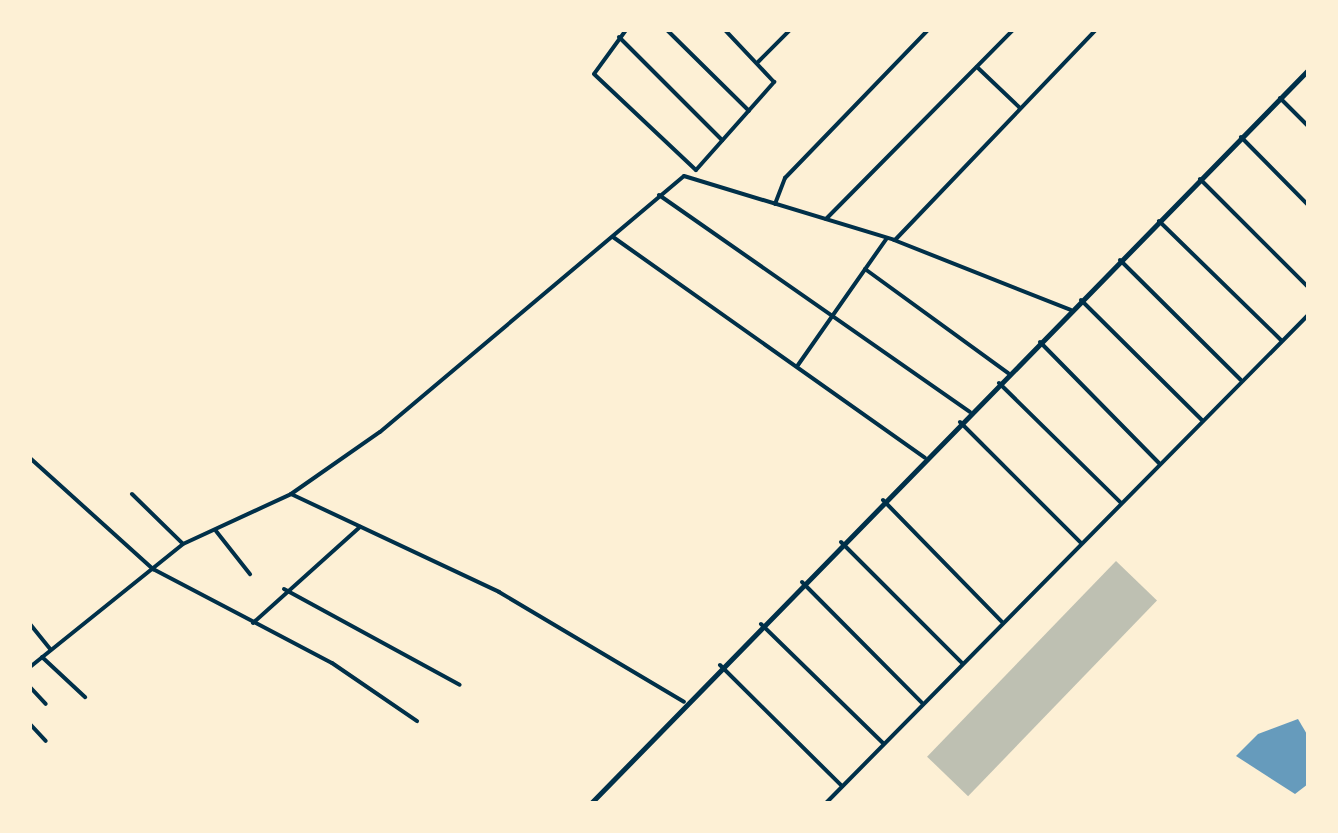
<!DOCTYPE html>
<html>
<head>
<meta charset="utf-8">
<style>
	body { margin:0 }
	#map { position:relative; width:1338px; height:833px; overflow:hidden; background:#fdf0d5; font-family:"PT Sans",sans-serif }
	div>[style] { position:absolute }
	.water>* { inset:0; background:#669bbc }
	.building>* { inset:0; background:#bec0b2; transform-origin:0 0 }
	.minor>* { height:4px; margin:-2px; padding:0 2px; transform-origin:2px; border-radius:2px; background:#003049 }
	.tertiary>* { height:5px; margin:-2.5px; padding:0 2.5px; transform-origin:2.5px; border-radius:2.5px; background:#003049 }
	span { translate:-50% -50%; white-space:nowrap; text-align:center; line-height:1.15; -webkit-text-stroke:8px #fdf0d5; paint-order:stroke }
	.frame { position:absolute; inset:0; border:32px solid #fdf0d5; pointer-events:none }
</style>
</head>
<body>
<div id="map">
	<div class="water">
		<i style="clip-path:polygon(1298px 719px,1308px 736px,1308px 784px,1295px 794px,1236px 756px,1258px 734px)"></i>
	</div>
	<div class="building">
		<i style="left:1116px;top:561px;width:57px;height:272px;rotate:44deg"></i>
	</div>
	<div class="minor">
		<i style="left:626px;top:30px;width:54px;rotate:126deg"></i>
		<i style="left:594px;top:74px;width:140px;rotate:43.3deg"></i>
		<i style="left:667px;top:30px;width:115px;rotate:44.6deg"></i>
		<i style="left:619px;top:37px;width:146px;rotate:45deg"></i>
		<i style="left:758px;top:62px;width:45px;rotate:-45deg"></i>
		<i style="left:977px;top:67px;width:59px;rotate:43.6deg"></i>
		<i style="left:1280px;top:98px;width:40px;rotate:45deg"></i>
		<i style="left:1241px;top:137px;width:95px;rotate:45.4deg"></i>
		<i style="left:696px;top:170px;width:118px;rotate:-48.4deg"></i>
		<i style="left:774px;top:82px;width:71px;rotate:-133.3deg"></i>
		<i style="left:1200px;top:179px;width:153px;rotate:45deg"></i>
		<i style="left:659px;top:195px;width:379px;rotate:34.9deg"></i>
		<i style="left:775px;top:204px;width:28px;rotate:-69deg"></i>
		<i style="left:785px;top:178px;width:206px;rotate:-46deg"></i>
		<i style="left:826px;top:219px;width:266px;rotate:-45.3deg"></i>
		<i style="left:1159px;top:221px;width:170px;rotate:44.3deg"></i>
		<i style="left:613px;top:237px;width:382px;rotate:35.3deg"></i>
		<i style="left:895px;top:240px;width:291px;rotate:-46.3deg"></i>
		<i style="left:1120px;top:260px;width:170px;rotate:44.8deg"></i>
		<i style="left:865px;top:269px;width:177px;rotate:36deg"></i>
		<i style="left:1081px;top:300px;width:170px;rotate:44.8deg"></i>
		<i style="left:1040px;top:342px;width:170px;rotate:45.5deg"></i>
		<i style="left:798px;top:365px;width:155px;rotate:-55deg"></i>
		<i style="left:999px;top:383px;width:170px;rotate:44.5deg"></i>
		<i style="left:960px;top:422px;width:170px;rotate:45deg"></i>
		<i style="left:30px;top:458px;width:166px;rotate:42.1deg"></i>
		<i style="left:153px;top:569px;width:202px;rotate:27.7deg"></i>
		<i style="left:332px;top:663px;width:103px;rotate:34.3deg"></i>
		<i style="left:132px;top:494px;width:71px;rotate:44.4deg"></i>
		<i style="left:291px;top:494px;width:230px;rotate:25.2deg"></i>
		<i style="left:499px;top:592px;width:215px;rotate:30.7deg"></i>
		<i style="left:883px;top:500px;width:170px;rotate:45.7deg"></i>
		<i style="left:216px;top:531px;width:55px;rotate:51.7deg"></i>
		<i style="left:841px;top:542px;width:171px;rotate:45deg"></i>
		<i style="left:802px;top:582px;width:170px;rotate:45.2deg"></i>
		<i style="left:284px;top:589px;width:200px;rotate:28.6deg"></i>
		<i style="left:253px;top:623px;width:144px;rotate:-41.9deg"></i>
		<i style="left:30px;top:624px;width:33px;rotate:51deg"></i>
		<i style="left:761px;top:624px;width:170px;rotate:44.3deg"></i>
		<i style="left:42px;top:657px;width:59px;rotate:42.9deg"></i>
		<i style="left:720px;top:665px;width:172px;rotate:44.8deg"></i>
		<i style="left:30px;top:667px;width:196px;rotate:-38.8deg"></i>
		<i style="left:183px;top:544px;width:119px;rotate:-24.8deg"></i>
		<i style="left:291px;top:494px;width:108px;rotate:-34.9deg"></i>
		<i style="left:380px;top:432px;width:397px;rotate:-40.1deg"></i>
		<i style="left:684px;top:176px;width:220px;rotate:16.9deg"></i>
		<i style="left:894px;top:240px;width:190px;rotate:21.6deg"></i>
		<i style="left:30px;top:687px;width:23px;rotate:47deg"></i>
		<i style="left:30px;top:724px;width:23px;rotate:47deg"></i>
		<i style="left:826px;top:803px;width:686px;rotate:-45.35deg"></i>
	</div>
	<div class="tertiary">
		<i style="left:591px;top:803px;width:1025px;rotate:-45.63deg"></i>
	</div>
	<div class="frame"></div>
</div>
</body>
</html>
